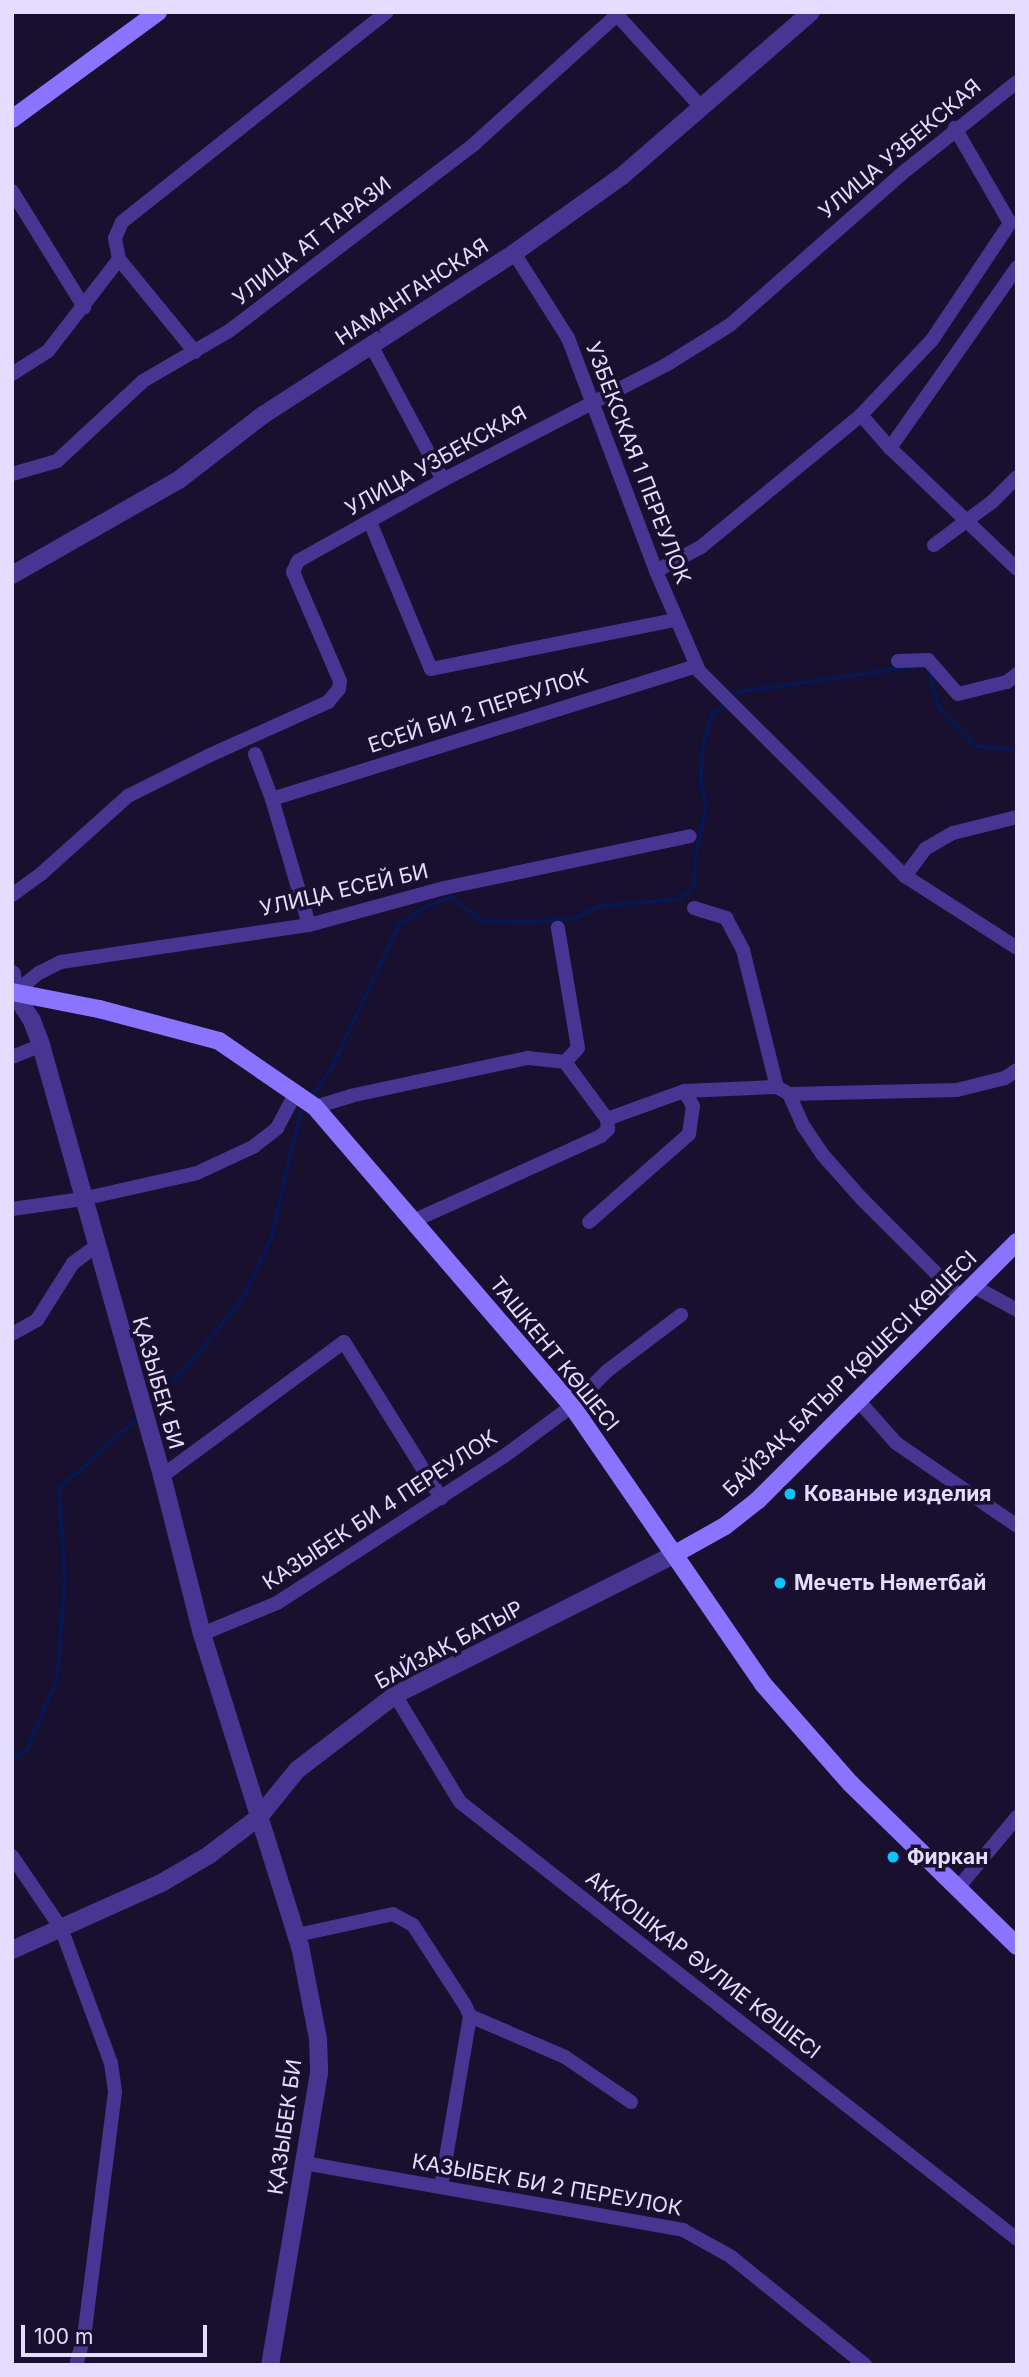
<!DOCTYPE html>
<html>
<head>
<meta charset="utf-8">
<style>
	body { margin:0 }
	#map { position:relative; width:1029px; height:2377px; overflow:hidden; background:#190f2f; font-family:Inter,sans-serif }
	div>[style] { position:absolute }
	.stream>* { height:3.5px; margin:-1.75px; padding:0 1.75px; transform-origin:1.75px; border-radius:1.75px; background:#061751 }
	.minor>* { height:14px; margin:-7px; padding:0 7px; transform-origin:7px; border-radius:7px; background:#463692 }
	.tertiary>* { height:18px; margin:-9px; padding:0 9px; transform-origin:9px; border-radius:9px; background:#463692 }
	.secondary>* { height:18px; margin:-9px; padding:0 9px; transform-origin:9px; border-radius:9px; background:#8a74ff }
	.dots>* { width:19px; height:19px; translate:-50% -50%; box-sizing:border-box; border:4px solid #190f2f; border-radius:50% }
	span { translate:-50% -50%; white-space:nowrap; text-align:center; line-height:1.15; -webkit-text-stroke:7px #190f2f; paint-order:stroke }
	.street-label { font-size:21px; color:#e5ddff }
	.poi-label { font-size:21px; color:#e5ddff; font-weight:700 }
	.left { translate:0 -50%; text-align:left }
	.frame { position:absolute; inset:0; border:14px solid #e5ddff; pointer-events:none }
	.scale { position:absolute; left:21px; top:2325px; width:186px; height:32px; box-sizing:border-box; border:4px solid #e5ddff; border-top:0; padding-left:9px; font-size:21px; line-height:24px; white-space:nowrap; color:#e5ddff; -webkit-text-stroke:5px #190f2f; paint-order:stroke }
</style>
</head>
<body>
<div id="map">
	<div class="stream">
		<i style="left:929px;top:670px;width:41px;rotate:74.2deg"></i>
		<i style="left:940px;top:709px;width:52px;rotate:45.8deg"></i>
		<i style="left:976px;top:746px;width:41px;rotate:5.6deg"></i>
		<i style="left:732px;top:697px;width:7px;rotate:-45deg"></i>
		<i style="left:737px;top:692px;width:178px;rotate:-8.1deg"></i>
		<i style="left:312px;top:1097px;width:36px;rotate:-56deg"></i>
		<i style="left:332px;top:1067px;width:158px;rotate:-64.6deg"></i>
		<i style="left:400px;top:924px;width:29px;rotate:-34deg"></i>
		<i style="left:424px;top:908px;width:29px;rotate:-22deg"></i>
		<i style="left:451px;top:897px;width:40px;rotate:37deg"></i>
		<i style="left:483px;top:921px;width:48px;rotate:1.2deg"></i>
		<i style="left:531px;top:922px;width:44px;rotate:-5.2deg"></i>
		<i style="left:575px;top:918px;width:29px;rotate:-25deg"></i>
		<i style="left:601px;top:906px;width:79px;rotate:-5.1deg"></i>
		<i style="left:680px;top:899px;width:18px;rotate:-41deg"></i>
		<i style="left:694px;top:887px;width:26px;rotate:-88deg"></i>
		<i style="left:695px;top:861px;width:56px;rotate:-78.7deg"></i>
		<i style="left:706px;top:806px;width:25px;rotate:-101deg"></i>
		<i style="left:701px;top:781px;width:36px;rotate:-87deg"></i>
		<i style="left:703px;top:745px;width:31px;rotate:-73deg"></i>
		<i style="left:712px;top:715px;width:19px;rotate:-43deg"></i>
		<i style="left:149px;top:1406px;width:64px;rotate:-46.3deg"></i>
		<i style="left:193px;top:1360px;width:82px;rotate:-51.4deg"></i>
		<i style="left:244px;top:1296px;width:63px;rotate:-64.7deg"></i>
		<i style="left:271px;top:1239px;width:127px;rotate:-76.8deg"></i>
		<i style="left:300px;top:1115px;width:9px;rotate:-58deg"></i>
		<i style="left:12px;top:1759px;width:16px;rotate:-27deg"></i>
		<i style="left:26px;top:1752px;width:78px;rotate:-66.7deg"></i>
		<i style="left:57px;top:1680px;width:99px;rotate:-85.4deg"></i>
		<i style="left:65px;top:1581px;width:92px;rotate:-93.7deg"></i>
		<i style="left:59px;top:1489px;width:108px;rotate:-42deg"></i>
	</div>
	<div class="minor">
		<i style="left:617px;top:15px;width:126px;rotate:47.6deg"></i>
		<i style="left:12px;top:191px;width:137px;rotate:58.2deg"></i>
		<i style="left:514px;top:253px;width:101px;rotate:57.6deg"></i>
		<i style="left:568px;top:338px;width:249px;rotate:69.3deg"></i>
		<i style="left:656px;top:571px;width:109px;rotate:66.7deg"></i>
		<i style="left:699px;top:671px;width:291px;rotate:44.9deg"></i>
		<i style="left:905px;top:876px;width:133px;rotate:32.7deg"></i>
		<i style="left:371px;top:345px;width:153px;rotate:61.9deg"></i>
		<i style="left:195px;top:352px;width:120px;rotate:-129.3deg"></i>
		<i style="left:119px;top:259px;width:21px;rotate:-101deg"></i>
		<i style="left:115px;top:238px;width:17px;rotate:-66deg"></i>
		<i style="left:122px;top:222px;width:338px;rotate:-38.4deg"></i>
		<i style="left:12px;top:374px;width:43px;rotate:-32.6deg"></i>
		<i style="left:48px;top:351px;width:116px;rotate:-52.3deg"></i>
		<i style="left:861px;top:415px;width:103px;rotate:-46.6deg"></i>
		<i style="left:932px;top:340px;width:141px;rotate:-56.3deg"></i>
		<i style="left:1010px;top:223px;width:110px;rotate:-120.1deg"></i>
		<i style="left:890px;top:448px;width:221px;rotate:-54.9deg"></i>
		<i style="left:12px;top:474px;width:47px;rotate:-16.1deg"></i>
		<i style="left:57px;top:461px;width:117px;rotate:-42.9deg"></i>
		<i style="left:143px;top:381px;width:99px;rotate:-30.2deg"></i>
		<i style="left:229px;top:331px;width:307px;rotate:-37.3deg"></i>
		<i style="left:473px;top:145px;width:198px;rotate:-42.1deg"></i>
		<i style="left:370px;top:522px;width:159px;rotate:67.5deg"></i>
		<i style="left:431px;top:669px;width:249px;rotate:-11.4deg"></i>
		<i style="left:934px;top:545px;width:72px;rotate:-36.6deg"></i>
		<i style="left:992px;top:502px;width:35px;rotate:-45deg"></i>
		<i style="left:656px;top:571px;width:51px;rotate:-28.1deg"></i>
		<i style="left:701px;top:547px;width:207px;rotate:-39.5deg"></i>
		<i style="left:861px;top:415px;width:44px;rotate:48.7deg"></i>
		<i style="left:890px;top:448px;width:175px;rotate:43.6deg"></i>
		<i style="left:898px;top:661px;width:30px;rotate:-2deg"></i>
		<i style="left:928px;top:660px;width:45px;rotate:48.6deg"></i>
		<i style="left:958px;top:694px;width:50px;rotate:-13.8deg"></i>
		<i style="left:1007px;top:682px;width:13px;rotate:-39deg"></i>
		<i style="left:255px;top:754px;width:48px;rotate:69.3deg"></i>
		<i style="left:272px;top:799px;width:131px;rotate:73.6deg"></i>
		<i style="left:272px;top:799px;width:444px;rotate:-17.4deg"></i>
		<i style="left:905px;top:876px;width:34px;rotate:-53deg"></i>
		<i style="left:925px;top:849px;width:32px;rotate:-30deg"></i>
		<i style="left:953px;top:833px;width:66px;rotate:-14deg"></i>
		<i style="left:12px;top:895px;width:36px;rotate:-36deg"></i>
		<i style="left:41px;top:874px;width:117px;rotate:-41.9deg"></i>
		<i style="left:128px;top:796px;width:89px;rotate:-26.6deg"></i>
		<i style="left:208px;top:756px;width:132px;rotate:-24.2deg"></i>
		<i style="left:328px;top:702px;width:17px;rotate:-50deg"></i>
		<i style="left:339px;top:689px;width:8px;rotate:-83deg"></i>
		<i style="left:340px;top:681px;width:119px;rotate:-113.3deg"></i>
		<i style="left:293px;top:572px;width:12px;rotate:-66deg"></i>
		<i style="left:298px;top:561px;width:166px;rotate:-29.2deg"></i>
		<i style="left:443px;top:480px;width:251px;rotate:-27.3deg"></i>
		<i style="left:666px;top:365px;width:75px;rotate:-32deg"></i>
		<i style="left:730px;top:325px;width:227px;rotate:-41.4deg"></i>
		<i style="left:900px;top:175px;width:149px;rotate:-38.5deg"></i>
		<i style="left:694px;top:908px;width:34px;rotate:17deg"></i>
		<i style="left:726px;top:918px;width:36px;rotate:62deg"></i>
		<i style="left:743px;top:950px;width:141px;rotate:76.1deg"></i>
		<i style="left:14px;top:993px;width:32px;rotate:-39deg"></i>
		<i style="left:39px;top:973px;width:25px;rotate:-27deg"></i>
		<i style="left:61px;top:962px;width:251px;rotate:-8.5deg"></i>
		<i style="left:309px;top:925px;width:140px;rotate:-15.3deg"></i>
		<i style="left:444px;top:888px;width:251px;rotate:-11.9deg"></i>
		<i style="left:12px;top:1057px;width:31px;rotate:-22deg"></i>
		<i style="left:565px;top:1062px;width:71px;rotate:53.6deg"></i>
		<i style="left:607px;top:1119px;width:82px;rotate:-20deg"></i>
		<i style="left:684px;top:1091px;width:93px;rotate:-2.5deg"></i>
		<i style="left:777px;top:1087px;width:14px;rotate:30deg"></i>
		<i style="left:789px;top:1094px;width:168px;rotate:-1.4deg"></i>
		<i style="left:957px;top:1090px;width:49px;rotate:-14deg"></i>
		<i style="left:1005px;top:1078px;width:14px;rotate:-34deg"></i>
		<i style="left:789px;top:1094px;width:36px;rotate:66deg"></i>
		<i style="left:804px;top:1127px;width:32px;rotate:56deg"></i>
		<i style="left:822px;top:1154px;width:60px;rotate:48.4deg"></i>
		<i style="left:862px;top:1199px;width:139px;rotate:45deg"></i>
		<i style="left:315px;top:1107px;width:37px;rotate:-17deg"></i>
		<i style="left:350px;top:1096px;width:182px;rotate:-12.1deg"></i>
		<i style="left:528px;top:1058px;width:37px;rotate:6deg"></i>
		<i style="left:565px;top:1062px;width:19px;rotate:-47deg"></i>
		<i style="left:578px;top:1048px;width:122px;rotate:-99.5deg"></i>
		<i style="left:12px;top:1209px;width:71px;rotate:-8.1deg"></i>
		<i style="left:82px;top:1199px;width:118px;rotate:-12.7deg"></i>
		<i style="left:197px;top:1173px;width:62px;rotate:-24.9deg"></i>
		<i style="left:253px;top:1147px;width:31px;rotate:-38deg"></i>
		<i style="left:277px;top:1128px;width:38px;rotate:-62deg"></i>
		<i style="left:413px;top:1221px;width:206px;rotate:-24.3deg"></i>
		<i style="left:601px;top:1136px;width:10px;rotate:-45deg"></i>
		<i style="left:608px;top:1129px;width:10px;rotate:-96deg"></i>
		<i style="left:589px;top:1222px;width:133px;rotate:-41.3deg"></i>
		<i style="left:689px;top:1134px;width:28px;rotate:-82deg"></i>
		<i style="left:693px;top:1106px;width:17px;rotate:-121deg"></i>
		<i style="left:973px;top:1286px;width:50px;rotate:28.6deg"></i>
		<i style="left:12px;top:1334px;width:29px;rotate:-29deg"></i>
		<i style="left:37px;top:1320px;width:67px;rotate:-57.7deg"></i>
		<i style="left:73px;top:1263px;width:27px;rotate:-36deg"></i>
		<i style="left:857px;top:1399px;width:59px;rotate:48.4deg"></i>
		<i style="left:896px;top:1443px;width:147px;rotate:34.4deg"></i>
		<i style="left:162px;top:1476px;width:226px;rotate:-36.4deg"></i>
		<i style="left:344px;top:1342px;width:184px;rotate:58.1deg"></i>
		<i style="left:202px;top:1634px;width:81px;rotate:-22.5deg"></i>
		<i style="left:277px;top:1603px;width:269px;rotate:-32.9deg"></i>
		<i style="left:503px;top:1457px;width:86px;rotate:-36.5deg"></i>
		<i style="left:572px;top:1406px;width:49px;rotate:-45deg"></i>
		<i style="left:607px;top:1371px;width:93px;rotate:-37.1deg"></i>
		<i style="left:395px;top:1695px;width:125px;rotate:58.7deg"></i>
		<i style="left:460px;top:1802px;width:708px;rotate:38.12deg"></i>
		<i style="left:12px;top:1856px;width:87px;rotate:55.8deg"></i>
		<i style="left:61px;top:1928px;width:144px;rotate:69.7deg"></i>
		<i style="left:111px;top:2063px;width:29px;rotate:82deg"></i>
		<i style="left:115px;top:2092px;width:247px;rotate:97.2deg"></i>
		<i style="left:84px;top:2337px;width:29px;rotate:106deg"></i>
		<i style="left:957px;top:1889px;width:94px;rotate:-50.2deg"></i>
		<i style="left:297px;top:1935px;width:98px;rotate:-12.3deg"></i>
		<i style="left:393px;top:1914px;width:23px;rotate:29deg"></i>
		<i style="left:413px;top:1925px;width:95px;rotate:57deg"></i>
		<i style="left:465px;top:2005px;width:12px;rotate:66deg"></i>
		<i style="left:470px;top:2016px;width:173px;rotate:99.6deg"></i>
		<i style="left:470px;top:2016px;width:103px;rotate:23.3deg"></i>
		<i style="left:565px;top:2057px;width:80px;rotate:34.3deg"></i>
		<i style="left:304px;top:2163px;width:385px;rotate:10deg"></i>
		<i style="left:683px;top:2230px;width:54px;rotate:29deg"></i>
		<i style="left:730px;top:2256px;width:174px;rotate:38.9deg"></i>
	</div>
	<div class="tertiary">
		<i style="left:12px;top:575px;width:193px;rotate:-29.7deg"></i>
		<i style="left:180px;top:479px;width:105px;rotate:-37.6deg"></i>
		<i style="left:263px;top:415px;width:299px;rotate:-32.8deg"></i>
		<i style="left:514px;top:253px;width:133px;rotate:-35.5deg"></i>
		<i style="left:622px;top:176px;width:250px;rotate:-40.9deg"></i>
		<i style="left:12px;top:974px;width:19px;rotate:84deg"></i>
		<i style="left:14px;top:993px;width:33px;rotate:57deg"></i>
		<i style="left:32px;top:1021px;width:26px;rotate:69deg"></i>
		<i style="left:41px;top:1045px;width:448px;rotate:74.3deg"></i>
		<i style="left:162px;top:1476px;width:163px;rotate:75.8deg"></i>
		<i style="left:202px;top:1634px;width:327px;rotate:72.6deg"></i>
		<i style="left:300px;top:1946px;width:95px;rotate:79deg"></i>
		<i style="left:318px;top:2039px;width:34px;rotate:88deg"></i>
		<i style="left:319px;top:2073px;width:296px;rotate:99.5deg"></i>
		<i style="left:12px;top:1950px;width:166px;rotate:-24.2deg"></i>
		<i style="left:163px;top:1882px;width:53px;rotate:-30.4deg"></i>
		<i style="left:209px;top:1855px;width:63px;rotate:-37.2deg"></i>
		<i style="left:259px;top:1817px;width:60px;rotate:-51deg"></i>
		<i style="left:297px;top:1770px;width:123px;rotate:-37.4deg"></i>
		<i style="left:395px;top:1695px;width:313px;rotate:-26.7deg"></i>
	</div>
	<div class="secondary">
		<i style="left:12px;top:119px;width:181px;rotate:-36.2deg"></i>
		<i style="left:12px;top:992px;width:89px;rotate:11.1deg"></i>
		<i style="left:99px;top:1009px;width:124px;rotate:14.9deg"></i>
		<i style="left:219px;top:1041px;width:116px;rotate:34.5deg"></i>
		<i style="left:315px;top:1107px;width:394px;rotate:49.3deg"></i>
		<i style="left:572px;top:1406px;width:337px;rotate:55.5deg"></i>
		<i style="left:763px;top:1684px;width:132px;rotate:48.7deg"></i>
		<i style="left:850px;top:1783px;width:233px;rotate:44.3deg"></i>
		<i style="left:675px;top:1554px;width:57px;rotate:-29.2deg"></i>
		<i style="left:725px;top:1526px;width:42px;rotate:-38.2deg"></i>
		<i style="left:758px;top:1500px;width:366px;rotate:-44.9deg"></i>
	</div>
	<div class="dots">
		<i style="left:790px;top:1494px;background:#09c5ff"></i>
		<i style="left:780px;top:1583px;background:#09c5ff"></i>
		<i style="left:893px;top:1857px;background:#09c5ff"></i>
	</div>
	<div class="street-label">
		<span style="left:900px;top:149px;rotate:-40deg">УЛИЦА УЗБЕКСКАЯ</span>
		<span style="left:312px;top:241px;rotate:-38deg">УЛИЦА АТ ТАРАЗИ</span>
		<span style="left:412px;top:292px;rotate:-33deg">НАМАНГАНСКАЯ</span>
		<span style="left:436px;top:461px;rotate:-29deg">УЛИЦА УЗБЕКСКАЯ</span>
		<span style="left:638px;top:463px;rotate:69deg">УЗБЕКСКАЯ 1 ПЕРЕУЛОК</span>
		<span style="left:478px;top:711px;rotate:-18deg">ЕСЕЙ БИ 2 ПЕРЕУЛОК</span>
		<span style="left:344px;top:890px;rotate:-13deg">УЛИЦА ЕСЕЙ БИ</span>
		<span style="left:554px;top:1354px;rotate:51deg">ТАШКЕНТ КӨШЕСІ</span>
		<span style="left:850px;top:1374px;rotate:-44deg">БАЙЗАҚ БАТЫР ҚӨШЕСІ КӨШЕСІ</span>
		<span style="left:158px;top:1383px;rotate:74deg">ҚАЗЫБЕК БИ</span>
		<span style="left:380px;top:1510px;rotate:-33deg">КАЗЫБЕК БИ 4 ПЕРЕУЛОК</span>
		<span style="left:449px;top:1645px;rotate:-28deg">БАЙЗАҚ БАТЫР</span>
		<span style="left:703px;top:1965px;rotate:38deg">АҚҚОШҚАР ӘУЛИЕ КӨШЕСІ</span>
		<span style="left:285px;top:2127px;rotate:-82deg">ҚАЗЫБЕК БИ</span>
		<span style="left:547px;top:2185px;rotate:10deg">КАЗЫБЕК БИ 2 ПЕРЕУЛОК</span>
	</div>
	<div class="poi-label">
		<span class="left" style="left:804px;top:1494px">Кованые изделия</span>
		<span class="left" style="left:794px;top:1583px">Мечеть Нәметбай</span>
		<span class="left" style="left:907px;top:1857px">Фиркан</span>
	</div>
	<div class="frame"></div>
	<div class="scale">100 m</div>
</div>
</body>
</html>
